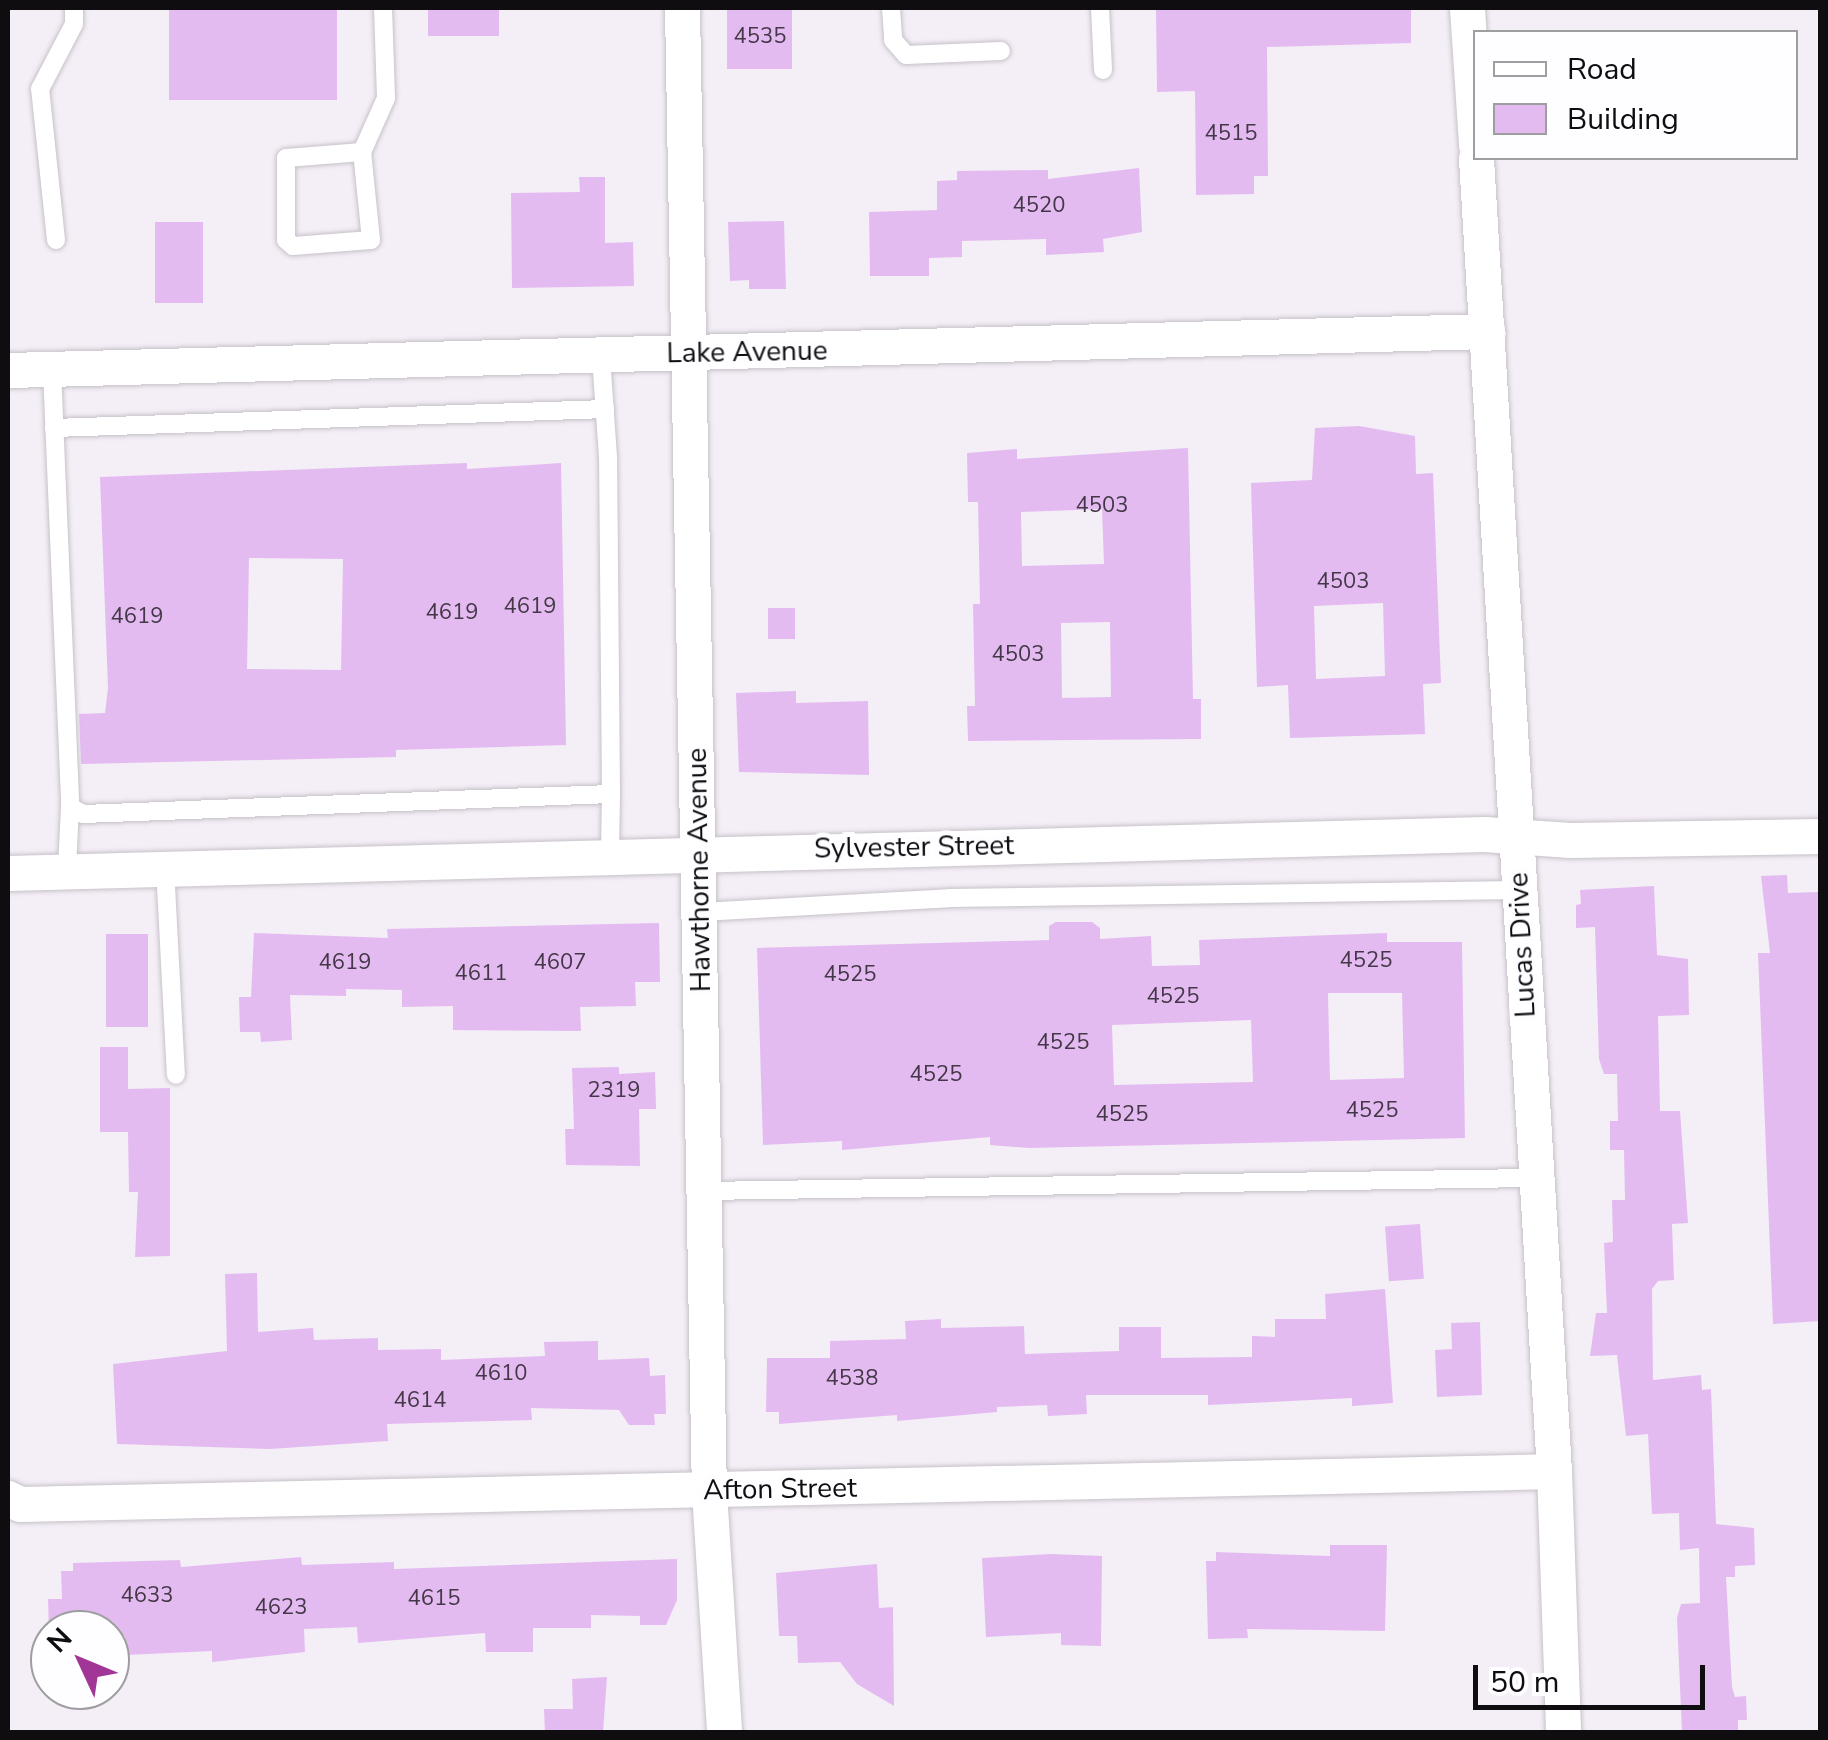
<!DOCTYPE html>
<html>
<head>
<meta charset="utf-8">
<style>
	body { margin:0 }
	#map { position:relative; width:1828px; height:1740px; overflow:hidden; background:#f4eef6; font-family:"Nunito Sans",sans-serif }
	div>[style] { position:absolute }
	.building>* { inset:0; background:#e4bbf1; transform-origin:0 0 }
	.roads { filter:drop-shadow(0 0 2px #c7c1c9) drop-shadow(0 0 2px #c7c1c9) }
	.service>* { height:18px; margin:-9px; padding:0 9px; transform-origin:9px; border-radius:9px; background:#fff }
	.minor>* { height:35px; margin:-17.5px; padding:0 17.5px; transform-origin:17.5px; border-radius:17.5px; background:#fff }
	span { translate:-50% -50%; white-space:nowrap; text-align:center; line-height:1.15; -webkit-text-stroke:10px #fefdff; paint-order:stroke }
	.number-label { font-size:22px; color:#443848 }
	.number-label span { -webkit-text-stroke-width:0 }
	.street-label { font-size:28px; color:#0f0d10 }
	.frame { position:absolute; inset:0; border:10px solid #0f0d10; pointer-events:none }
	.legend { position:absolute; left:1473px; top:30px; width:325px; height:130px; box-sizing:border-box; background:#fefdff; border:2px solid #9e9d9f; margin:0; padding:12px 18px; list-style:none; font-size:30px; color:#0f0d10 }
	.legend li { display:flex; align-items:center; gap:20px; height:50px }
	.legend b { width:50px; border:2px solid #9e9d9f }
	.north { position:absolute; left:30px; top:1610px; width:100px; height:100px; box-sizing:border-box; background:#fefdff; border:2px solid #9e9d9f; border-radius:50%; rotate:314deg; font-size:28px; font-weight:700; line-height:40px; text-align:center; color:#0f0d10 }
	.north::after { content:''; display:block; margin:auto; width:35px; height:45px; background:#a23696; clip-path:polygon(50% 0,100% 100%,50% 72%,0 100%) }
	.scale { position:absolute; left:1473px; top:1665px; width:232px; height:45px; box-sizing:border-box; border:5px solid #0f0d10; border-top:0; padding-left:12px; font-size:30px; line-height:35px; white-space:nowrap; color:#0f0d10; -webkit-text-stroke:8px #fefdff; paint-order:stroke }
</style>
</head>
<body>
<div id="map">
	<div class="building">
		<i style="left:169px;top:8px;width:168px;height:92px"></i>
		<i style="left:428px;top:8px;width:71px;height:28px"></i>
		<i style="left:727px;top:8px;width:65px;height:61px"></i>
		<i style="clip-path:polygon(1156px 8px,1411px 8px,1411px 43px,1267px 47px,1268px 176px,1254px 176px,1254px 194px,1196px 195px,1195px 91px,1157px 92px)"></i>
		<i style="clip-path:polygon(1139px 168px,1142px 232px,1103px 239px,1104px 252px,1046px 255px,1046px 239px,962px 241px,962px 257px,929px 258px,929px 276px,870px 276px,869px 212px,937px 210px,937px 181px,957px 180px,957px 171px,1048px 170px,1048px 179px)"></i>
		<i style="clip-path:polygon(579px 177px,605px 177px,605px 243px,633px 242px,634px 286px,512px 288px,511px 193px,580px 192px)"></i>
		<i style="clip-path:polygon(784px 221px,786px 289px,749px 289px,749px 280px,730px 281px,728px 222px)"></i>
		<i style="left:203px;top:222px;width:81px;height:48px;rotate:90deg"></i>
		<i style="clip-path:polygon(evenodd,1359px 426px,1415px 436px,1416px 474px,1433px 473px,1441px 683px,1423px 684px,1425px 734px,1290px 738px,1288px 685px,1257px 687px,1251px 483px,1312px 480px,1315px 428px,1359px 426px,1383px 603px,1385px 676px,1316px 679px,1314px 606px,1383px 603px)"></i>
		<i style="clip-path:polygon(evenodd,1188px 448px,1193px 699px,1201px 699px,1201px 739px,968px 741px,967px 706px,975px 706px,973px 604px,980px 604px,978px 502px,968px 502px,967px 453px,1017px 449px,1017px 459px,1188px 448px,1102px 509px,1104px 564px,1022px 566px,1021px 512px,1102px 509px,1188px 448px,1110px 622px,1111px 697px,1062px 698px,1061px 623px,1110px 622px)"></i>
		<i style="clip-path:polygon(evenodd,467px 463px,467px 469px,561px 463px,566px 745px,396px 750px,396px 757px,81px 764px,79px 714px,105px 713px,108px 688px,100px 477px,467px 463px,249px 558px,343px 559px,341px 670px,247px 669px,249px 558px)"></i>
		<i style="left:768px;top:608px;width:27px;height:31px"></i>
		<i style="clip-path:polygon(796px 691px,796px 703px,868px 701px,869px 775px,739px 772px,736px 693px)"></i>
		<i style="clip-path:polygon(1787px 875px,1788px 893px,1820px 892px,1820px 1321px,1773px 1324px,1758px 953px,1770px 953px,1761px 876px)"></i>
		<i style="clip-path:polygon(1654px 886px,1657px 955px,1688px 959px,1689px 1015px,1658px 1016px,1660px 1111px,1680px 1111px,1688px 1223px,1672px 1224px,1674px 1280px,1658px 1281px,1652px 1289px,1653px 1380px,1701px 1375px,1702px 1390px,1711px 1389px,1716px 1524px,1754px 1528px,1755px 1565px,1735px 1566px,1735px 1577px,1726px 1577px,1732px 1687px,1735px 1697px,1746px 1696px,1747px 1720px,1738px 1720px,1738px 1732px,1682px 1732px,1677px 1618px,1681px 1604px,1700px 1603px,1699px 1548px,1680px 1550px,1679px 1513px,1652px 1514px,1648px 1434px,1626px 1436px,1617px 1355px,1590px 1356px,1596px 1313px,1607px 1313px,1604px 1243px,1613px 1242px,1612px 1200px,1625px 1200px,1624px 1150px,1610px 1150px,1610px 1121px,1618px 1121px,1617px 1074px,1604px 1074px,1599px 1059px,1595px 927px,1576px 928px,1576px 905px,1581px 904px,1580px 890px)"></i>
		<i style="clip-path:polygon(evenodd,1056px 922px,1092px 922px,1100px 928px,1100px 939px,1151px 936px,1152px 966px,1200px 965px,1199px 940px,1387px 933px,1387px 942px,1462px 942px,1465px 1138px,1029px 1148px,990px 1145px,990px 1137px,842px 1150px,842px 1141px,763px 1145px,757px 948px,1049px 940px,1049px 926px,1056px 922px,1328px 993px,1402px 993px,1404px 1078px,1330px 1080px,1328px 993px,1056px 922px,1251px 1020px,1253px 1082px,1114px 1085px,1112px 1025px,1251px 1020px)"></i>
		<i style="clip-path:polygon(659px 923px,660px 982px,635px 982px,636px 1006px,580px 1007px,581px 1031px,453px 1030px,453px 1006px,402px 1007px,402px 990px,346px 989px,346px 996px,290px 995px,292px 1040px,261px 1042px,260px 1032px,240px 1032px,239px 997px,251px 997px,254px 933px,388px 938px,387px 929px)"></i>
		<i style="left:148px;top:934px;width:93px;height:42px;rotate:90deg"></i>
		<i style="clip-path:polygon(100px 1047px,128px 1047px,128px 1089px,170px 1088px,170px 1256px,135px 1257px,138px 1192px,129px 1192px,128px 1132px,100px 1132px)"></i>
		<i style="clip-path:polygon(619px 1067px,619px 1074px,655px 1072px,656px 1109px,639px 1109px,640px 1166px,566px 1165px,565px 1129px,574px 1129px,572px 1068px)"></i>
		<i style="left:1420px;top:1224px;width:55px;height:35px;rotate:86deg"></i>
		<i style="clip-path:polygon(257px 1273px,258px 1332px,313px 1328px,314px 1340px,378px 1338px,378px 1350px,441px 1349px,441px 1360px,545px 1356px,544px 1342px,598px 1341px,598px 1360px,649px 1358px,650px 1376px,665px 1375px,666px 1414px,654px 1414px,655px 1425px,629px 1425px,619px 1410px,531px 1408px,532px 1420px,387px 1424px,388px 1441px,270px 1449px,117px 1444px,113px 1364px,227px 1351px,225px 1274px)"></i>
		<i style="clip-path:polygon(1385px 1289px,1393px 1403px,1352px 1406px,1352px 1398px,1208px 1405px,1208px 1395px,1086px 1395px,1087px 1414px,1048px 1416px,1047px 1405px,997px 1407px,997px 1412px,897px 1421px,897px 1415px,779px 1424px,779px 1412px,766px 1412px,767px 1358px,830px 1358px,830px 1341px,906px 1339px,905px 1321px,941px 1319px,941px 1328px,1024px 1326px,1025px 1354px,1119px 1351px,1119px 1327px,1161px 1327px,1161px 1358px,1252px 1357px,1252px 1336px,1275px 1337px,1275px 1319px,1326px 1319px,1325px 1294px)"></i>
		<i style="clip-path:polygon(1480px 1322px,1482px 1395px,1437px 1397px,1435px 1350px,1452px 1349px,1451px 1323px)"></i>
		<i style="clip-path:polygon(1330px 1545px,1387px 1545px,1385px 1631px,1247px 1629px,1248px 1638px,1208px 1639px,1206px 1561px,1216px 1561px,1216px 1552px,1330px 1556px)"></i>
		<i style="clip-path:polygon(1051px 1554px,1102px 1556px,1101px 1646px,1061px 1645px,1061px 1633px,986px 1637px,982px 1558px)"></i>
		<i style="clip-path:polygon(301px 1557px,302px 1565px,394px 1562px,394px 1569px,677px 1559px,677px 1600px,666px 1625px,640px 1625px,640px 1616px,591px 1615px,591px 1628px,533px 1628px,533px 1652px,486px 1652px,485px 1633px,358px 1643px,357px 1627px,304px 1629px,305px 1652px,212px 1662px,212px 1651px,126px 1655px,125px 1636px,110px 1636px,110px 1630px,49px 1630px,48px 1599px,62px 1599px,61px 1571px,73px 1571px,73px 1563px,180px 1560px,181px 1567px)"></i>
		<i style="clip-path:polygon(877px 1564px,879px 1608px,893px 1607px,894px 1706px,857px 1684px,840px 1662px,798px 1663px,797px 1636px,779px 1636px,776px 1573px)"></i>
		<i style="clip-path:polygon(607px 1677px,603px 1732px,545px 1732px,544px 1709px,573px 1709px,572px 1679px)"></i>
	</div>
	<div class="roads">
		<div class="service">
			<i style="left:891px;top:8px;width:32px;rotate:86deg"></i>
			<i style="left:893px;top:40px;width:20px;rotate:49deg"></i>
			<i style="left:906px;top:55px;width:95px;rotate:-2.4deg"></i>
			<i style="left:1100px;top:8px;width:62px;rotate:87.2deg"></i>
			<i style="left:362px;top:152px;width:76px;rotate:175.5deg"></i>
			<i style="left:286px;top:158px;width:82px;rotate:90deg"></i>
			<i style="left:286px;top:240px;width:9px;rotate:41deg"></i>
			<i style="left:293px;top:246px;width:78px;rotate:-4.4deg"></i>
			<i style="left:371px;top:240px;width:88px;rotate:-95.8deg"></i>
			<i style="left:362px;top:152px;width:59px;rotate:-66deg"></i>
			<i style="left:386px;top:98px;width:90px;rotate:-91.9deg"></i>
			<i style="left:56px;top:240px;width:152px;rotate:-96deg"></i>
			<i style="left:40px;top:89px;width:73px;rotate:-62.4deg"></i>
			<i style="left:74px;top:24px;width:16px;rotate:-90deg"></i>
			<i style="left:52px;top:370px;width:437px;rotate:87.6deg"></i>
			<i style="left:70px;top:807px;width:15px;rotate:28deg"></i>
			<i style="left:83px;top:814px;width:528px;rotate:-2.17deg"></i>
			<i style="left:611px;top:794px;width:337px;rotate:-90.5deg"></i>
			<i style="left:608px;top:457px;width:101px;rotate:-94deg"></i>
			<i style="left:54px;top:428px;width:551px;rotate:-1.97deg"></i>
			<i style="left:610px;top:856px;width:62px;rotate:-89.1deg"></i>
			<i style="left:165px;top:867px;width:208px;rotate:87deg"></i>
			<i style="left:67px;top:869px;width:62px;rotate:-87.2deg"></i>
			<i style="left:701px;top:912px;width:248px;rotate:-3.2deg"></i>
			<i style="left:949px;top:898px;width:571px;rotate:-0.8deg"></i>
			<i style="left:703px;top:1191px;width:832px;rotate:-0.9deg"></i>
		</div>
		<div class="minor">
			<i style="left:682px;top:8px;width:1483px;rotate:88.96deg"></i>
			<i style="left:709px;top:1491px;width:241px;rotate:86.4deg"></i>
			<i style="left:1467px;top:8px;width:137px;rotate:86.2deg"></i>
			<i style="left:1476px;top:158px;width:1315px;rotate:86.6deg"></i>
			<i style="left:1554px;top:1471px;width:261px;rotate:88deg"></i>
			<i style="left:8px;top:370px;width:1480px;rotate:-1.51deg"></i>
			<i style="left:8px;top:873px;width:1477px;rotate:-1.51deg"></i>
			<i style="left:1484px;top:834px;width:86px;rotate:4deg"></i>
			<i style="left:1570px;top:840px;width:250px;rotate:-0.9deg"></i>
			<i style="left:8px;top:1498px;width:13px;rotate:27deg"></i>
			<i style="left:20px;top:1504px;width:1534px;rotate:-1.23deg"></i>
		</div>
	</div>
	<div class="number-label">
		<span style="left:760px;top:37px">4535</span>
		<span style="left:1231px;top:134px">4515</span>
		<span style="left:1039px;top:206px">4520</span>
		<span style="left:1102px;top:506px">4503</span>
		<span style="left:1343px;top:582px">4503</span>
		<span style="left:530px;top:607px">4619</span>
		<span style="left:452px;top:613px">4619</span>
		<span style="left:137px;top:617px">4619</span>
		<span style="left:1018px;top:655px">4503</span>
		<span style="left:1366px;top:961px">4525</span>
		<span style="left:345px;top:963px">4619</span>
		<span style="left:560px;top:963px">4607</span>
		<span style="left:481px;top:974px">4611</span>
		<span style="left:850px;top:975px">4525</span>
		<span style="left:1173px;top:997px">4525</span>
		<span style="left:1063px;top:1043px">4525</span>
		<span style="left:936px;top:1075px">4525</span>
		<span style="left:614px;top:1091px">2319</span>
		<span style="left:1372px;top:1111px">4525</span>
		<span style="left:1122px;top:1115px">4525</span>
		<span style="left:501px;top:1374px">4610</span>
		<span style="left:852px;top:1379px">4538</span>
		<span style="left:420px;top:1401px">4614</span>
		<span style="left:147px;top:1596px">4633</span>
		<span style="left:434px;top:1599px">4615</span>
		<span style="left:281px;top:1608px">4623</span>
	</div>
	<div class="street-label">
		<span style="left:747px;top:352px;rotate:-1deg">Lake Avenue</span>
		<span style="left:914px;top:847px;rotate:-1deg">Sylvester Street</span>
		<span style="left:699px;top:870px;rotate:-91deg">Hawthorne Avenue</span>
		<span style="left:1522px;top:945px;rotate:-93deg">Lucas Drive</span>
		<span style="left:780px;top:1489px;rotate:-1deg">Afton Street</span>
	</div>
	<div class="frame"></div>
	<ul class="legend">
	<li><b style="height:12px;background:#fff"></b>Road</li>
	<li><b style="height:28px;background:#e4bbf1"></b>Building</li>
	</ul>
	<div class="north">N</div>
	<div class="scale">50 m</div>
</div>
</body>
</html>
